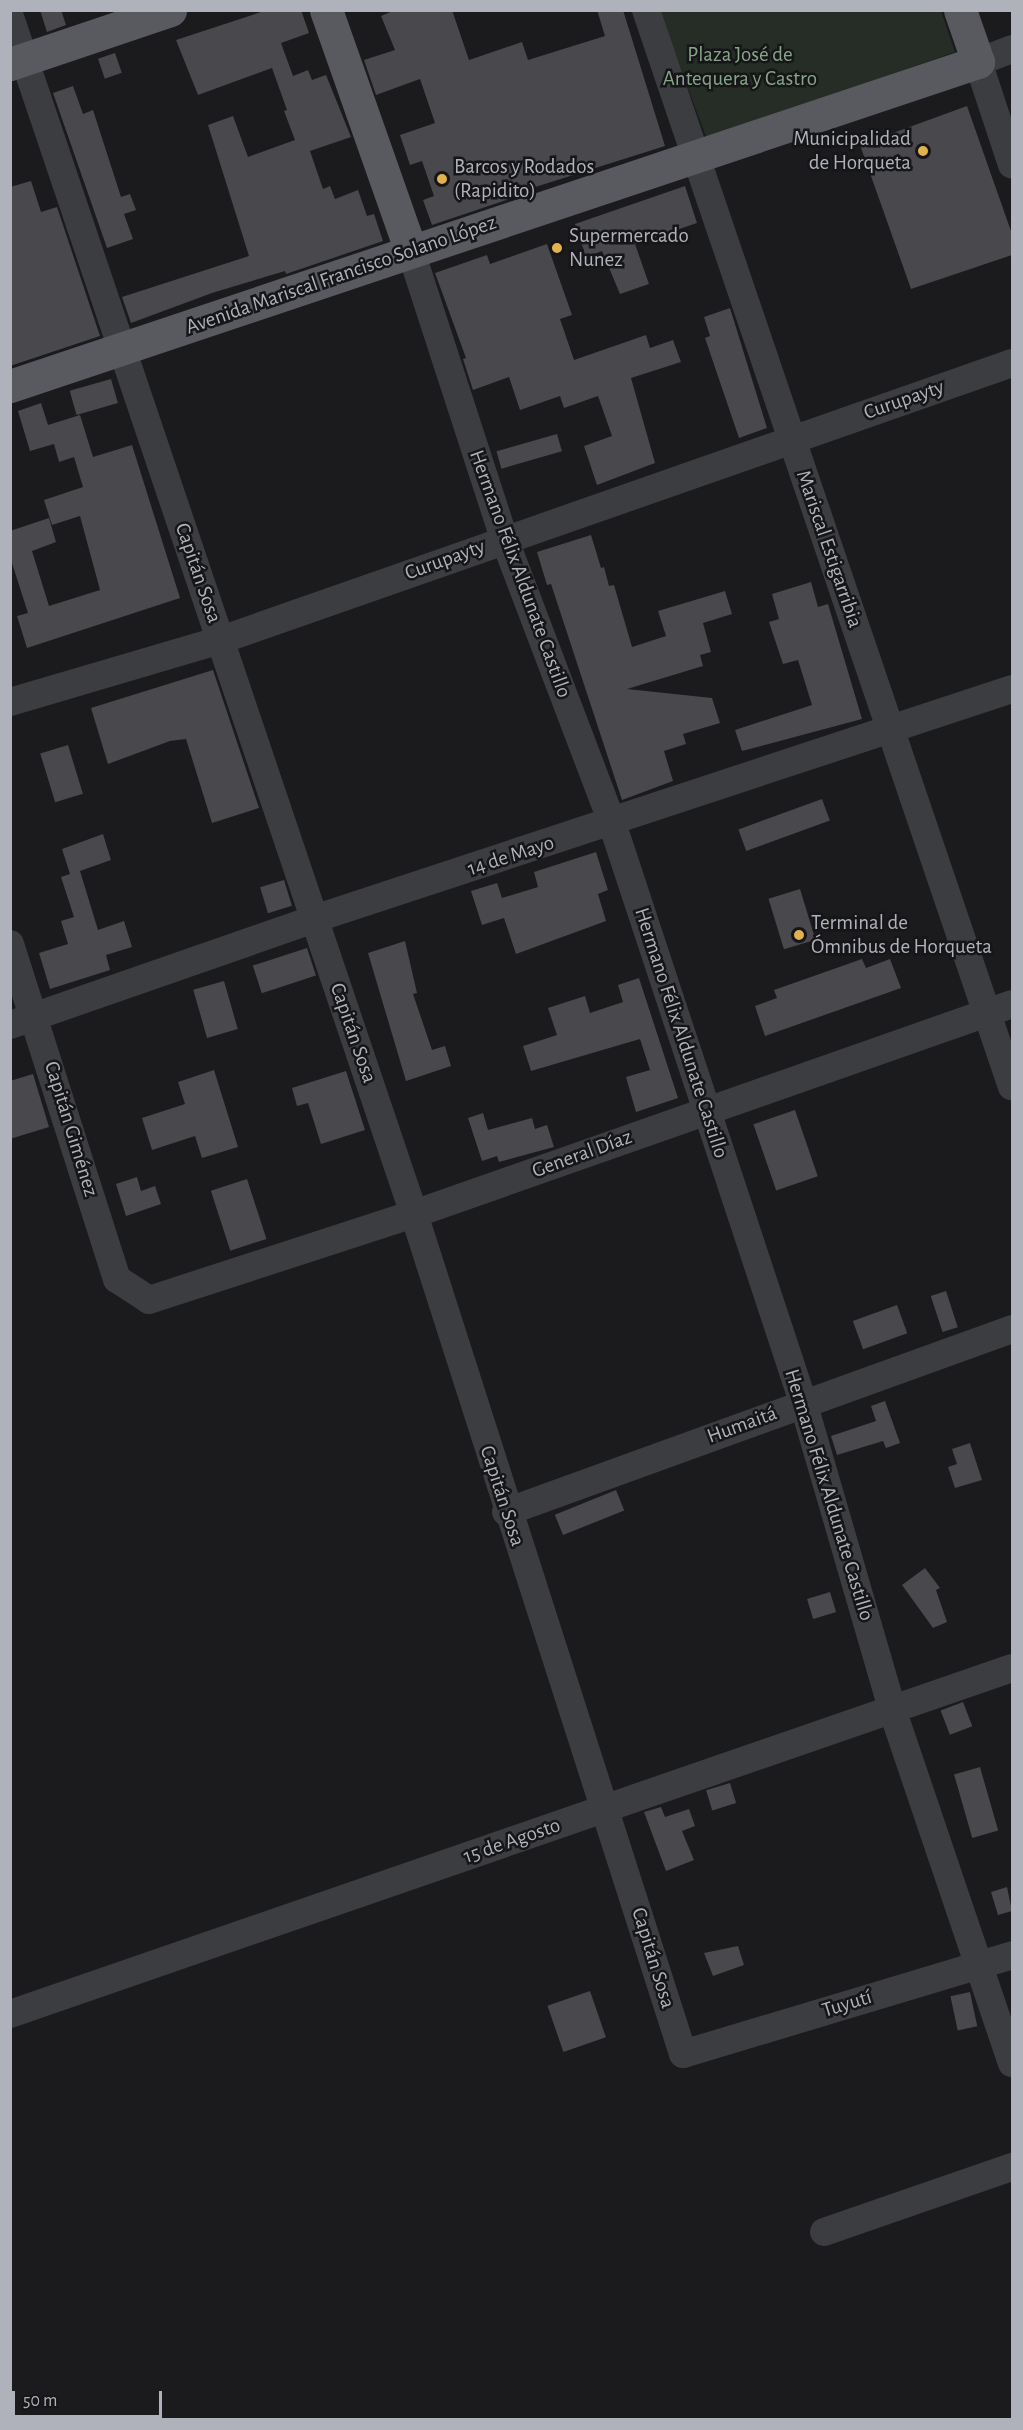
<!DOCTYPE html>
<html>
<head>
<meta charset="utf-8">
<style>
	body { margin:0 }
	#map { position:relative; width:1023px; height:2430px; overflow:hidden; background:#1b1b1d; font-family:"Alegreya Sans",sans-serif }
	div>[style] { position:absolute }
	.green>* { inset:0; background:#252d26 }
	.building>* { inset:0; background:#48484d; transform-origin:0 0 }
	.minor>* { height:28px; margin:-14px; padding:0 14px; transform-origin:14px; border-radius:14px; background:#3c3d41 }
	.major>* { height:33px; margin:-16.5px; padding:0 16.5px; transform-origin:16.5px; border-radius:16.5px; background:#595a60 }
	.dots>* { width:16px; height:16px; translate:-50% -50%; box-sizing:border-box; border:3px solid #161618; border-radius:50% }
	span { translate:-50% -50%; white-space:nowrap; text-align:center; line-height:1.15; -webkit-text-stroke:5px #161618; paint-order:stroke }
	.park-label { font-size:21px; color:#88a48a }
	.poi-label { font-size:21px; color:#afb2bb }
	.right { translate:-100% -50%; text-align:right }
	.left { translate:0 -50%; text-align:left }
	.street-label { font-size:21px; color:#afb2bb }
	.frame { position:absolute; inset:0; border:12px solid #afb2bb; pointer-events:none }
	.scale { position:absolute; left:12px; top:2391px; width:150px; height:27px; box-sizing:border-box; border:3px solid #afb2bb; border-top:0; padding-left:8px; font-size:18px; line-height:21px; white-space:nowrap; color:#afb2bb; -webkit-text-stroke:4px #161618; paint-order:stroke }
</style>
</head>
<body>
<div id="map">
	<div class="green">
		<i style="clip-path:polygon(659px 11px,941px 11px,955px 52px,707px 139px)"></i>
	</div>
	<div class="building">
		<i style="clip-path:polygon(40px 10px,61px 10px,66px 25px,47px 32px)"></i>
		<i style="clip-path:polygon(267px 10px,301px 10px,309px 33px,281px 43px,293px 76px,308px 70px,312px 80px,326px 75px,351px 137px,310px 151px,323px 189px,330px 186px,335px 199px,358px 190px,367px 216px,374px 214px,383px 241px,286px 274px,285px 271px,212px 293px,131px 323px,122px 297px,249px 256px,208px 125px,233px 116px,248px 157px,295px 140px,284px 111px,287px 110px,272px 68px,198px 95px,176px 40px)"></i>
		<i style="clip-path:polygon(395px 10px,452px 10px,469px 60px,522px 42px,528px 60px,605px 36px,597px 10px,623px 10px,665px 146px,510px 195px,512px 198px,432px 225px,423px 200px,434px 196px,422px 161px,410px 165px,400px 135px,435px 123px,420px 79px,376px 95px,364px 60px,395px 50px,381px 16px)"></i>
		<i style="left:115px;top:53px;width:21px;height:18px;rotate:71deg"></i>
		<i style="clip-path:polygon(73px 86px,83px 114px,93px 110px,121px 197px,130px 194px,136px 210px,124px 214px,133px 239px,107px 248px,53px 93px)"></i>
		<i style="clip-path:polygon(967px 106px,1012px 234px,1012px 255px,911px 289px,860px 145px)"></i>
		<i style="clip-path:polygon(31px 181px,41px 212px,57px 207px,100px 336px,10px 366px,10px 187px)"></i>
		<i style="clip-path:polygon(685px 186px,697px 223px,635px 244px,649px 284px,620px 294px,602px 251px,586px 257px,575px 224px)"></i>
		<i style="clip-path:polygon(547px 244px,572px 315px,560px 319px,574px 360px,646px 335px,650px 348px,673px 340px,681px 362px,631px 378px,655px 463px,597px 485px,584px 446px,612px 436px,598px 396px,564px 408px,560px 396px,520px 410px,509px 377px,473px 390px,463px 359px,466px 358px,435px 273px,487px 255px,490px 264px)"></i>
		<i style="clip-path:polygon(730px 308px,767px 428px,739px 438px,705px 338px,710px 336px,704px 317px)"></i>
		<i style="left:111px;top:379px;width:25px;height:43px;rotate:74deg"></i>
		<i style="clip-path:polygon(41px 403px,48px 425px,80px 415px,93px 457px,132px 445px,180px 598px,27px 648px,17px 616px,28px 613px,10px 557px,10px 531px,49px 518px,56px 542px,32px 551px,49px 606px,100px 590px,80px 516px,52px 525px,44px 500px,83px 487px,74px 457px,59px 462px,54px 444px,30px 451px,18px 411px)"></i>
		<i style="left:557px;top:434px;width:18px;height:63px;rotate:74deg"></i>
		<i style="clip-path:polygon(591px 535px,601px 568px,604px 567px,609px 586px,614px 585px,632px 647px,666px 636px,658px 611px,725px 591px,732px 614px,703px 623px,711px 652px,700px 655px,703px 666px,627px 689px,712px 698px,720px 723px,683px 734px,686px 744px,664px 751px,673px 781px,622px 800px,551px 584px,547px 585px,537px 552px)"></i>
		<i style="clip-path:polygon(811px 582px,818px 607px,828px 604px,862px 719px,742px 751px,735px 730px,812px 705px,798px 660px,783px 664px,769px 622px,779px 619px,772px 594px)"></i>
		<i style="clip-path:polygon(213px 670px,259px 808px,212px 823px,186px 739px,170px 741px,108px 764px,91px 708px)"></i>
		<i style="left:68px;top:745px;width:51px;height:29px;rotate:73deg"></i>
		<i style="left:822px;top:799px;width:23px;height:89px;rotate:70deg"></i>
		<i style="clip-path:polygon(103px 834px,111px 860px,80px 871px,98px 930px,124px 921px,132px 947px,106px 955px,110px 970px,50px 989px,39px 953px,68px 944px,61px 921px,74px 917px,61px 877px,70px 874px,62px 849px)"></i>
		<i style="clip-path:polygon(596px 852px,608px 890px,598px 894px,606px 921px,516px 954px,504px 918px,482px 925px,471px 891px,497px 883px,502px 898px,538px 887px,534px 872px)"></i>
		<i style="left:284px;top:880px;width:27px;height:25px;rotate:73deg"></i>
		<i style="left:800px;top:889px;width:53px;height:33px;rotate:73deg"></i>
		<i style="clip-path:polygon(405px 941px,417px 993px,413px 994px,432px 1050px,445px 1046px,451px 1066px,406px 1081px,368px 953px)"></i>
		<i style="left:307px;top:948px;width:29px;height:57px;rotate:72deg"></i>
		<i style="clip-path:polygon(862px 959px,866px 968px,890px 959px,901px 988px,765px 1036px,755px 1006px,777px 998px,774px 990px)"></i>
		<i style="clip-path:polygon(639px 978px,678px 1098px,636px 1112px,626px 1077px,650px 1070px,640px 1039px,531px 1071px,523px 1046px,557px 1035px,548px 1008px,585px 996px,590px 1013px,623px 1002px,618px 985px)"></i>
		<i style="left:224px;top:981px;width:50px;height:32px;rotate:74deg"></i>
		<i style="clip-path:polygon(214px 1070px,238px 1147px,202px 1158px,195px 1136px,152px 1150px,142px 1118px,185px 1104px,178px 1082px)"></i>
		<i style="clip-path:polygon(346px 1071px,365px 1130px,321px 1144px,308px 1103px,297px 1106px,292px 1088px)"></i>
		<i style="clip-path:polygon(33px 1074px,49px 1127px,10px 1139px,10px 1081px)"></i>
		<i style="left:795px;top:1110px;width:70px;height:44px;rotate:71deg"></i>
		<i style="clip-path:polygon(483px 1113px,488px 1130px,532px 1118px,535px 1129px,547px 1125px,554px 1147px,499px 1162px,497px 1156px,482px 1161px,468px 1118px)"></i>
		<i style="clip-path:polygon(137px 1177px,141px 1191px,155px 1186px,161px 1204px,126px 1216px,116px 1184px)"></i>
		<i style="left:247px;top:1179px;width:63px;height:38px;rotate:72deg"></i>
		<i style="left:946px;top:1291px;width:38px;height:16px;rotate:72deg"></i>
		<i style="left:897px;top:1305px;width:30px;height:47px;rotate:70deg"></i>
		<i style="clip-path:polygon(885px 1401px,900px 1443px,886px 1448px,883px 1441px,837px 1455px,831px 1436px,876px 1421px,871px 1406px)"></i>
		<i style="clip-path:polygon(970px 1443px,982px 1480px,955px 1488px,948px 1467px,957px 1464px,952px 1449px)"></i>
		<i style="left:616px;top:1490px;width:22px;height:66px;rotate:68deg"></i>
		<i style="clip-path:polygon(925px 1568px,940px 1588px,936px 1590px,947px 1622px,933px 1628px,902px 1585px)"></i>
		<i style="left:830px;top:1592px;width:21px;height:24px;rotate:73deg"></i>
		<i style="left:963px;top:1702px;width:26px;height:24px;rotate:69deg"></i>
		<i style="left:980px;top:1767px;width:66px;height:27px;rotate:74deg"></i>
		<i style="left:730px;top:1783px;width:21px;height:25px;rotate:73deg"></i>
		<i style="clip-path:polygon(661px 1807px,665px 1817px,689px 1809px,695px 1826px,682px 1831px,694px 1860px,666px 1871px,644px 1812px)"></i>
		<i style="clip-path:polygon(1007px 1887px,1012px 1911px,998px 1915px,991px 1892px)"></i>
		<i style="clip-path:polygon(738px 1946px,744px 1965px,713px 1976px,704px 1953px)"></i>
		<i style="left:590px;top:1991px;width:49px;height:45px;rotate:71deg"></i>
		<i style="left:970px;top:1992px;width:35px;height:20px;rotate:78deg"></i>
	</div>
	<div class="minor">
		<i style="left:646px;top:10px;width:1137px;rotate:71.23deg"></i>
		<i style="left:10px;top:17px;width:1263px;rotate:71.35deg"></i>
		<i style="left:414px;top:1214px;width:882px;rotate:72.24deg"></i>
		<i style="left:683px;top:2054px;width:344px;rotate:-16.7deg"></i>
		<i style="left:1012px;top:49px;width:36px;rotate:159deg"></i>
		<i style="left:978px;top:62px;width:108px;rotate:71.7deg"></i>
		<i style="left:411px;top:252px;width:301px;rotate:72deg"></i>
		<i style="left:504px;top:538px;width:305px;rotate:69.2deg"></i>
		<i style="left:612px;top:823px;width:610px;rotate:71.74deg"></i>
		<i style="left:803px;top:1402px;width:320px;rotate:73.8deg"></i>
		<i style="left:892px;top:1709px;width:374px;rotate:71.3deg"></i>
		<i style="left:10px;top:702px;width:220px;rotate:-16.4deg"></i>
		<i style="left:221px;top:640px;width:838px;rotate:-19.3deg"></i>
		<i style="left:10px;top:944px;width:352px;rotate:72.3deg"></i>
		<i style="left:117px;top:1279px;width:38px;rotate:33deg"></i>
		<i style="left:149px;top:1300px;width:279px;rotate:-18deg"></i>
		<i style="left:414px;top:1214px;width:634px;rotate:-19.35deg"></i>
		<i style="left:10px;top:1025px;width:322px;rotate:-19.2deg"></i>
		<i style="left:314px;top:919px;width:735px;rotate:-18.24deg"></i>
		<i style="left:506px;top:1512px;width:538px;rotate:-19.88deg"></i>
		<i style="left:10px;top:2014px;width:1060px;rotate:-19.05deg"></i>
		<i style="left:824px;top:2232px;width:199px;rotate:-19.1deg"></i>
	</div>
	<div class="major">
		<i style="left:326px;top:10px;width:256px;rotate:70.6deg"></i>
		<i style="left:10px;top:64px;width:169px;rotate:-18.6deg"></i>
		<i style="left:10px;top:386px;width:1021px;rotate:-18.51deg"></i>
		<i style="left:978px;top:62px;width:55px;rotate:-109.1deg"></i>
	</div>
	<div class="dots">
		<i style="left:923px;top:151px;background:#e1b34e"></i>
		<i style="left:442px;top:179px;background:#e1b34e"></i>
		<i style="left:557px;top:248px;background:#e1b34e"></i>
		<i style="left:799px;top:935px;background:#e1b34e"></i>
	</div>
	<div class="park-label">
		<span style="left:740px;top:67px">Plaza José de<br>Antequera y Castro</span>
	</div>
	<div class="poi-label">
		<span class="right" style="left:911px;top:151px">Municipalidad<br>de Horqueta</span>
		<span class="left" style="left:454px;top:179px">Barcos y Rodados<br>(Rapidito)</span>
		<span class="left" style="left:569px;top:248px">Supermercado<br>Nunez</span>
		<span class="left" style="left:811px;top:935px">Terminal de<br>Ómnibus de Horqueta</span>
	</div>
	<div class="street-label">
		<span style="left:341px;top:275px;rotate:-19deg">Avenida Mariscal Francisco Solano López</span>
		<span style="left:904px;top:400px;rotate:-19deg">Curupayty</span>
		<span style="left:829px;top:549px;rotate:71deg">Mariscal Estigarribia</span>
		<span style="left:445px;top:560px;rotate:-20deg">Curupayty</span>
		<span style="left:198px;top:573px;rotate:71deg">Capitán Sosa</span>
		<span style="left:520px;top:574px;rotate:70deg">Hermano Félix Aldunate Castillo</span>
		<span style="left:511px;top:856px;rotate:-18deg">14 de Mayo</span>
		<span style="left:353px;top:1033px;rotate:71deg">Capitán Sosa</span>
		<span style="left:681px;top:1033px;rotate:72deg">Hermano Félix Aldunate Castillo</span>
		<span style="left:71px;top:1129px;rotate:73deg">Capitán Giménez</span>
		<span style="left:582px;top:1154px;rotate:-20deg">General Díaz</span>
		<span style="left:742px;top:1425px;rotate:-20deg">Humaitá</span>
		<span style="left:829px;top:1495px;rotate:73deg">Hermano Félix Aldunate Castillo</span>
		<span style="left:502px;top:1496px;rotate:72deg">Capitán Sosa</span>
		<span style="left:512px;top:1841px;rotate:-19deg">15 de Agosto</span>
		<span style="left:653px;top:1958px;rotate:73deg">Capitán Sosa</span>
		<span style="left:847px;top:2004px;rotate:-17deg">Tuyutí</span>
	</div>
	<div class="frame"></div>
	<div class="scale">50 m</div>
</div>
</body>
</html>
